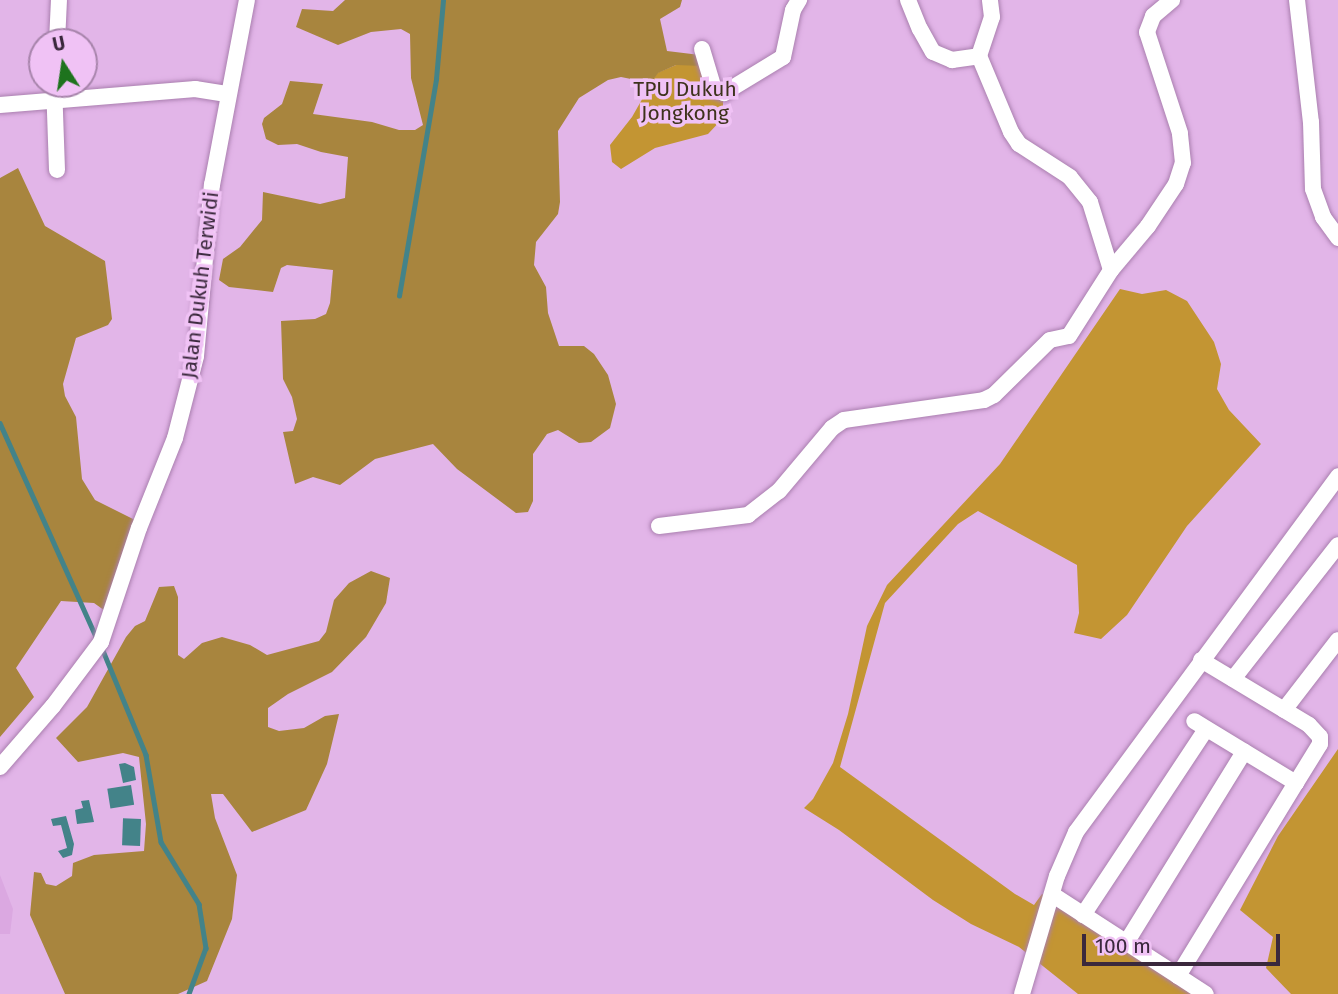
<!DOCTYPE html>
<html>
<head>
<meta charset="utf-8">
<style>
	body { margin:0 }
	#map { position:relative; width:1338px; height:994px; overflow:hidden; background:#e2b5e8; font-family:"Fira Sans",sans-serif }
	div>[style] { position:absolute }
	.built>* { inset:0; background:#dba8e1 }
	.green>* { inset:0; background:#c39533 }
	.forest>* { inset:0; background:#a8853e }
	.water>* { inset:0; background:#438389; transform-origin:0 0 }
	.stream>* { height:4.5px; margin:-2.25px; padding:0 2.25px; transform-origin:2.25px; border-radius:2.25px; background:#438389 }
	.roads { filter:drop-shadow(0 0 2px #aa7faf) drop-shadow(0 0 2px #aa7faf) }
	.street>* { height:16px; margin:-8px; padding:0 8px; transform-origin:8px; border-radius:8px; background:#fff }
	span { translate:-50% -50%; white-space:nowrap; text-align:center; line-height:1.15; -webkit-text-stroke:7px #f0c2f5; paint-order:stroke }
	.park-label { font-size:21px; color:#3e321c }
	.street-label { font-size:21px; color:#3a283c }
	.north { position:absolute; left:28px; top:28px; width:70px; height:70px; box-sizing:border-box; background:#f0c2f5; border:2px solid #a784ab; border-radius:50%; rotate:348deg; font-size:19px; font-weight:700; line-height:28px; text-align:center; color:#3a283c }
	.north::after { content:''; display:block; margin:auto; width:24px; height:32px; background:#1e731d; clip-path:polygon(50% 0,100% 100%,50% 72%,0 100%) }
	.scale { position:absolute; left:1082px; top:934px; width:198px; height:32px; box-sizing:border-box; border:4px solid #3a283c; border-top:0; padding-left:9px; font-size:21px; line-height:24px; white-space:nowrap; color:#3a283c; -webkit-text-stroke:5px #f0c2f5; paint-order:stroke }
</style>
</head>
<body>
<div id="map">
	<div class="built">
		<i style="clip-path:polygon(0 875px,13px 909px,10px 934px,0 934px)"></i>
	</div>
	<div class="green">
		<i style="clip-path:polygon(698px 63px,711px 69px,723px 97px,723px 118px,708px 134px,655px 148px,621px 169px,612px 162px,610px 145px,632px 117px,657px 73px,676px 65px)"></i>
		<i style="clip-path:polygon(1120px 289px,1142px 294px,1166px 290px,1187px 301px,1214px 342px,1221px 364px,1217px 389px,1229px 410px,1261px 444px,1187px 526px,1127px 615px,1101px 639px,1074px 633px,1079px 613px,1077px 565px,978px 511px,958px 524px,885px 603px,840px 767px,1015px 894px,1034px 905px,1042px 894px,1077px 920px,1201px 994px,1078px 994px,1019px 947px,971px 924px,933px 900px,839px 830px,804px 808px,813px 799px,833px 763px,848px 714px,867px 626px,887px 585px,1000px 464px)"></i>
		<i style="clip-path:polygon(1338px 749px,1338px 994px,1291px 994px,1266px 968px,1273px 937px,1240px 910px,1278px 836px)"></i>
	</div>
	<div class="forest">
		<i style="clip-path:polygon(345px 0,682px 0,680px 7px,660px 19px,667px 51px,700px 55px,703px 66px,676px 65px,658px 73px,651px 83px,621px 77px,608px 80px,579px 98px,558px 131px,560px 202px,558px 214px,536px 242px,534px 265px,546px 287px,548px 313px,559px 346px,584px 346px,594px 354px,608px 375px,616px 404px,610px 428px,591px 442px,579px 443px,558px 430px,547px 434px,533px 454px,533px 501px,528px 512px,516px 513px,457px 469px,433px 444px,375px 459px,340px 485px,313px 477px,295px 484px,283px 432px,293px 431px,297px 419px,292px 397px,283px 379px,281px 321px,315px 319px,326px 314px,330px 303px,333px 270px,287px 265px,281px 268px,273px 292px,229px 287px,219px 280px,223px 259px,240px 247px,262px 220px,263px 192px,320px 204px,345px 198px,348px 157px,321px 152px,297px 144px,278px 145px,266px 139px,262px 124px,264px 118px,282px 104px,290px 81px,323px 84px,313px 114px,372px 122px,399px 130px,415px 130px,423px 125px,411px 78px,410px 34px,401px 29px,371px 32px,338px 45px,296px 27px,302px 9px,333px 11px)"></i>
		<i style="clip-path:polygon(18px 168px,45px 226px,105px 261px,112px 319px,108px 325px,76px 338px,63px 384px,65px 396px,76px 417px,82px 479px,95px 500px,135px 520px,108px 613px,94px 603px,61px 601px,16px 668px,34px 697px,0 737px,0 178px)"></i>
		<i style="clip-path:polygon(371px 571px,390px 578px,386px 603px,366px 637px,332px 672px,288px 694px,268px 708px,268px 727px,279px 731px,304px 728px,325px 716px,339px 714px,327px 764px,306px 810px,252px 832px,223px 794px,211px 794px,215px 818px,237px 875px,232px 919px,207px 981px,178px 994px,65px 994px,30px 915px,34px 872px,41px 873px,46px 884px,56px 886px,72px 876px,73px 863px,94px 855px,144px 851px,146px 824px,139px 757px,123px 753px,78px 762px,56px 738px,87px 707px,126px 637px,135px 626px,145px 621px,159px 587px,174px 586px,178px 597px,178px 655px,184px 659px,202px 643px,222px 637px,250px 645px,267px 655px,319px 641px,326px 632px,334px 600px,349px 583px)"></i>
	</div>
	<div class="water">
		<i style="clip-path:polygon(125px 763px,134px 767px,136px 780px,123px 783px,119px 764px)"></i>
		<i style="left:131px;top:785px;width:20px;height:24px;rotate:81deg"></i>
		<i style="clip-path:polygon(89px 800px,94px 822px,77px 824px,75px 810px,83px 808px,81px 801px)"></i>
		<i style="clip-path:polygon(66px 816px,74px 844px,72px 855px,63px 858px,58px 851px,67px 848px,61px 825px,53px 826px,51px 819px)"></i>
		<i style="left:141px;top:819px;width:27px;height:18px;rotate:92deg"></i>
	</div>
	<div class="stream">
		<i style="left:399px;top:296px;width:220px;rotate:-80.3deg"></i>
		<i style="left:436px;top:79px;width:79px;rotate:-84.9deg"></i>
		<i style="left:0;top:423px;width:239px;rotate:65.8deg"></i>
		<i style="left:102px;top:648px;width:116px;rotate:67.6deg"></i>
		<i style="left:146px;top:755px;width:88px;rotate:80.2deg"></i>
		<i style="left:161px;top:842px;width:73px;rotate:58.5deg"></i>
		<i style="left:199px;top:904px;width:45px;rotate:81deg"></i>
		<i style="left:206px;top:948px;width:49px;rotate:110.3deg"></i>
	</div>
	<div class="roads">
		<div class="street">
			<i style="left:908px;top:0;width:31px;rotate:68deg"></i>
			<i style="left:920px;top:29px;width:26px;rotate:61deg"></i>
			<i style="left:933px;top:52px;width:21px;rotate:23deg"></i>
			<i style="left:952px;top:60px;width:27px;rotate:-8deg"></i>
			<i style="left:1297px;top:0;width:123px;rotate:83.5deg"></i>
			<i style="left:1311px;top:122px;width:67px;rotate:88.3deg"></i>
			<i style="left:1313px;top:189px;width:30px;rotate:70deg"></i>
			<i style="left:1323px;top:217px;width:26px;rotate:54deg"></i>
			<i style="left:57px;top:42px;width:42px;rotate:-87.3deg"></i>
			<i style="left:702px;top:49px;width:42px;rotate:73.3deg"></i>
			<i style="left:714px;top:89px;width:11px;rotate:22deg"></i>
			<i style="left:724px;top:93px;width:69px;rotate:-31.4deg"></i>
			<i style="left:783px;top:57px;width:48px;rotate:-78deg"></i>
			<i style="left:793px;top:10px;width:12px;rotate:-59deg"></i>
			<i style="left:54px;top:84px;width:86px;rotate:88deg"></i>
			<i style="left:0;top:105px;width:196px;rotate:-4.7deg"></i>
			<i style="left:195px;top:89px;width:32px;rotate:9deg"></i>
			<i style="left:1111px;top:270px;width:57px;rotate:-49.9deg"></i>
			<i style="left:1148px;top:226px;width:50px;rotate:-56.3deg"></i>
			<i style="left:1176px;top:184px;width:22px;rotate:-72deg"></i>
			<i style="left:1183px;top:163px;width:30px;rotate:-96deg"></i>
			<i style="left:1180px;top:133px;width:106px;rotate:-108.1deg"></i>
			<i style="left:1147px;top:32px;width:17px;rotate:-69deg"></i>
			<i style="left:1153px;top:16px;width:25px;rotate:-40deg"></i>
			<i style="left:659px;top:526px;width:90px;rotate:-7deg"></i>
			<i style="left:748px;top:515px;width:39px;rotate:-38deg"></i>
			<i style="left:779px;top:491px;width:82px;rotate:-49.9deg"></i>
			<i style="left:832px;top:428px;width:14px;rotate:-34deg"></i>
			<i style="left:844px;top:420px;width:141px;rotate:-8.1deg"></i>
			<i style="left:984px;top:400px;width:11px;rotate:-27deg"></i>
			<i style="left:994px;top:395px;width:78px;rotate:-44.5deg"></i>
			<i style="left:1050px;top:340px;width:19px;rotate:-12deg"></i>
			<i style="left:1069px;top:336px;width:78px;rotate:-57.5deg"></i>
			<i style="left:1111px;top:270px;width:71px;rotate:-107.2deg"></i>
			<i style="left:1090px;top:202px;width:32px;rotate:-129deg"></i>
			<i style="left:1070px;top:177px;width:61px;rotate:-147.1deg"></i>
			<i style="left:1019px;top:144px;width:14px;rotate:-124deg"></i>
			<i style="left:1011px;top:132px;width:82px;rotate:-112.8deg"></i>
			<i style="left:979px;top:56px;width:41px;rotate:-71.6deg"></i>
			<i style="left:992px;top:17px;width:17px;rotate:-97deg"></i>
			<i style="left:1201px;top:660px;width:126px;rotate:31deg"></i>
			<i style="left:1309px;top:725px;width:16px;rotate:47deg"></i>
			<i style="left:1320px;top:737px;width:7px;rotate:90deg"></i>
			<i style="left:1320px;top:744px;width:46px;rotate:121.6deg"></i>
			<i style="left:1233px;top:679px;width:170px;rotate:-51.9deg"></i>
			<i style="left:1284px;top:710px;width:88px;rotate:-52.4deg"></i>
			<i style="left:0;top:767px;width:81px;rotate:-49deg"></i>
			<i style="left:53px;top:706px;width:80px;rotate:-53.1deg"></i>
			<i style="left:101px;top:642px;width:120px;rotate:-71.6deg"></i>
			<i style="left:139px;top:528px;width:97px;rotate:-68.2deg"></i>
			<i style="left:175px;top:438px;width:85px;rotate:-75.6deg"></i>
			<i style="left:196px;top:356px;width:172px;rotate:-84.7deg"></i>
			<i style="left:212px;top:185px;width:188px;rotate:-79.3deg"></i>
			<i style="left:1053px;top:895px;width:149px;rotate:32.9deg"></i>
			<i style="left:1178px;top:976px;width:226px;rotate:-58.6deg"></i>
			<i style="left:1296px;top:783px;width:119px;rotate:-148.7deg"></i>
			<i style="left:1083px;top:915px;width:223px;rotate:-56.5deg"></i>
			<i style="left:1126px;top:943px;width:225px;rotate:-58.3deg"></i>
			<i style="left:1178px;top:976px;width:33px;rotate:33deg"></i>
			<i style="left:1022px;top:994px;width:123px;rotate:-73.5deg"></i>
			<i style="left:1057px;top:876px;width:48px;rotate:-66.6deg"></i>
			<i style="left:1076px;top:832px;width:442px;rotate:-53.6deg"></i>
		</div>
	</div>
	<div class="park-label">
		<span style="left:685px;top:101px">TPU Dukuh<br>Jongkong</span>
	</div>
	<div class="street-label">
		<span style="left:200px;top:285px;rotate:-83deg">Jalan Dukuh Terwidi</span>
	</div>
	<div class="north">U</div>
	<div class="scale">100 m</div>
</div>
</body>
</html>
